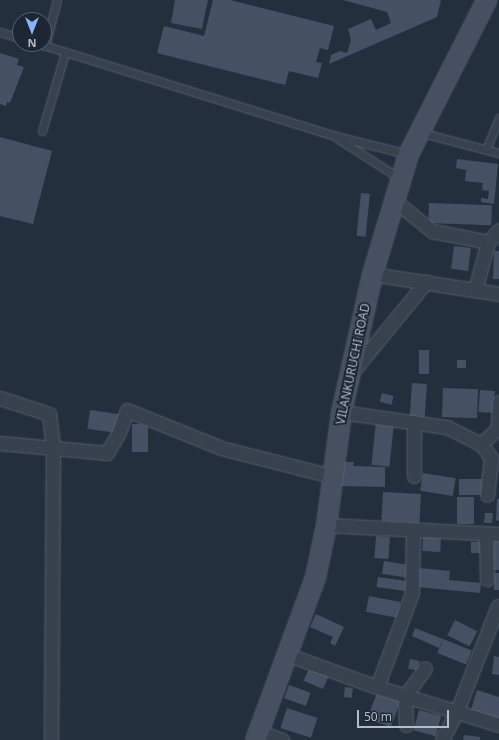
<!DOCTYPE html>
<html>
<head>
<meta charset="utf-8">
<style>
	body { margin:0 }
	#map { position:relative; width:499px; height:740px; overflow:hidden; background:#242f3e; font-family:"Noto Sans",sans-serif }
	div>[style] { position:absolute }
	.building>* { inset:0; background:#455162; transform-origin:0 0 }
	.roads { filter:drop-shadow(0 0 1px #565f6c) drop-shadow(0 0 1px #565f6c) }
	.lane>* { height:7px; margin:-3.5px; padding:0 3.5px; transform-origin:3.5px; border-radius:3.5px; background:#38414e }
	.street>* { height:13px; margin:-6.5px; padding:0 6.5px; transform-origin:6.5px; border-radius:6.5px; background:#38414e }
	.secondary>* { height:19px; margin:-9.5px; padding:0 9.5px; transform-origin:9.5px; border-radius:9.5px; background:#465061 }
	span { translate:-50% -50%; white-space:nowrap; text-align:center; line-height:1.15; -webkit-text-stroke:4px #1d2633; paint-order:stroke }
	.street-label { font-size:12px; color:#b4bcc9 }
	.north { position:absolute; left:12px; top:12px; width:40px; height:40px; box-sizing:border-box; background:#1d2633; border:1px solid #59626f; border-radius:50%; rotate:180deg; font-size:11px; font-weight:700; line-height:16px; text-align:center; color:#b4bcc9 }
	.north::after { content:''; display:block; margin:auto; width:14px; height:18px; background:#8ab4f8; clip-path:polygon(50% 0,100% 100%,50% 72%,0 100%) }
	.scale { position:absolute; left:357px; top:710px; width:92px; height:18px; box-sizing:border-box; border:2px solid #b4bcc9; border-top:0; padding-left:5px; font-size:12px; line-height:14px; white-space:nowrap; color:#b4bcc9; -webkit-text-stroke:3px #1d2633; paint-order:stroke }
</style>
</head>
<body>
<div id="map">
	<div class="building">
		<i style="clip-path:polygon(175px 0,208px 0,202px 29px,171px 23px)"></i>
		<i style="clip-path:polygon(213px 0,230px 0,334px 26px,328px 50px,320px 48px,316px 62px,322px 63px,318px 78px,289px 71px,285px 85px,157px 53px,164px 26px,204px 36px)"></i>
		<i style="clip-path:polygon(343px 0,441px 0,437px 17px,329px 64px,331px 55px,340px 51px,347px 53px,351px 40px,348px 29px,371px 19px,376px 30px,391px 23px,387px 12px)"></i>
		<i style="clip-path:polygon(0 53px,19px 59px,17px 65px,24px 67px,10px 103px,7px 102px,6px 106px,0 104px)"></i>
		<i style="clip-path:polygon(0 137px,52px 151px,33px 224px,0 216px)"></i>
		<i style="clip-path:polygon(457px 159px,498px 164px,494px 204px,481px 202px,481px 198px,488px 199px,489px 191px,482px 190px,483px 183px,465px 181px,466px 170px,456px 168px)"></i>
		<i style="left:361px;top:193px;width:9px;height:43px;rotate:6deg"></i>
		<i style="left:429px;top:203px;width:63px;height:20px;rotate:2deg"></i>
		<i style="left:454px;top:246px;width:17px;height:23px;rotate:7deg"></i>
		<i style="clip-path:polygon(494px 251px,499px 251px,499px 279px,493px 279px)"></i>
		<i style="left:419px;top:350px;width:10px;height:24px"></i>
		<i style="left:457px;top:360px;width:9px;height:8px"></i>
		<i style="left:412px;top:383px;width:15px;height:34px;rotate:4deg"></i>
		<i style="left:443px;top:388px;width:35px;height:29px;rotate:2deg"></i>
		<i style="left:480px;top:390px;width:15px;height:22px;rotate:4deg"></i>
		<i style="left:382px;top:393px;width:12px;height:9px;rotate:14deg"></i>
		<i style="left:90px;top:410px;width:30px;height:19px;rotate:8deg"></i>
		<i style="left:376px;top:422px;width:18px;height:43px;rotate:6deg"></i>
		<i style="left:132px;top:424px;width:16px;height:28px"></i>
		<i style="clip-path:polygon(340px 462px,354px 462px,353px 466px,385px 467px,385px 487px,340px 486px)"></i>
		<i style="left:423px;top:473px;width:33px;height:18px;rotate:9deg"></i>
		<i style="left:459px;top:479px;width:24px;height:16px"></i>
		<i style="left:383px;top:492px;width:38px;height:29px;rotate:3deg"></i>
		<i style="left:457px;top:497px;width:17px;height:27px"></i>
		<i style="clip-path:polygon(497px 499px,499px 499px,499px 521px,496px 520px)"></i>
		<i style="clip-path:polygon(485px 513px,493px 513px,492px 523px,484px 523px)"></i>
		<i style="left:376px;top:536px;width:14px;height:22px;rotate:4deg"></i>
		<i style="left:423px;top:536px;width:18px;height:15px;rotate:3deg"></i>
		<i style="left:491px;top:540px;width:8px;height:30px"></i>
		<i style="left:471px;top:542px;width:11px;height:11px"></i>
		<i style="left:384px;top:561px;width:24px;height:13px;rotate:9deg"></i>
		<i style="clip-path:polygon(419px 568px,450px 571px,449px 580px,481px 583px,480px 593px,417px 587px)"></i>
		<i style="left:494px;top:573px;width:5px;height:17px"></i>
		<i style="left:378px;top:577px;width:29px;height:10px;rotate:8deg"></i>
		<i style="left:369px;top:596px;width:32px;height:16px;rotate:11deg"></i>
		<i style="clip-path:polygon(316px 614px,344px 627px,335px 646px,330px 643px,333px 637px,310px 627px)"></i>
		<i style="left:455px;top:620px;width:25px;height:17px;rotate:27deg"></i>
		<i style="clip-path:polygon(415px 628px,443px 639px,439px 648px,412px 636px)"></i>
		<i style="left:443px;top:639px;width:31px;height:15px;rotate:22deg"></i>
		<i style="clip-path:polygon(494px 656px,499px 657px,499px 675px,492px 674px)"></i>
		<i style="left:410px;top:659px;width:10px;height:10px;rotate:11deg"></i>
		<i style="left:310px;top:666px;width:21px;height:16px;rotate:23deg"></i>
		<i style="left:289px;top:685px;width:23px;height:14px;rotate:20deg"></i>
		<i style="left:345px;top:687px;width:8px;height:10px;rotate:7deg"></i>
		<i style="clip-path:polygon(477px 690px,499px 697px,499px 719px,471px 710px)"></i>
		<i style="left:377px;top:693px;width:25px;height:27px;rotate:21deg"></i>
		<i style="left:287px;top:708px;width:32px;height:21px;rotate:18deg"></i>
		<i style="left:419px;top:710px;width:23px;height:21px;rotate:15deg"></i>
		<i style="clip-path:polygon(464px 735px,480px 737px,480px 740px,463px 740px)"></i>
	</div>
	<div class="roads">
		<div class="lane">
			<i style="left:0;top:32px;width:21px;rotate:17deg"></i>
			<i style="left:40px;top:44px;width:309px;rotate:17.3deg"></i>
			<i style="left:335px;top:136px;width:75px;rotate:13.9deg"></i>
			<i style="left:45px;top:46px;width:48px;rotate:-75.4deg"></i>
			<i style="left:42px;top:131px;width:81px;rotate:-73.6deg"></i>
			<i style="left:419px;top:132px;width:83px;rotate:14.7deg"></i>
			<i style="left:337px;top:138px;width:74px;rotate:32.8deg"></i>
			<i style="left:486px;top:149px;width:34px;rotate:-67deg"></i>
		</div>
		<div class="street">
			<i style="left:395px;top:201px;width:48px;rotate:39deg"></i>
			<i style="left:432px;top:231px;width:57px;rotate:11.1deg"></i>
			<i style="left:372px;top:274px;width:129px;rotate:8.9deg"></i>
			<i style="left:475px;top:290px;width:50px;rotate:-74.8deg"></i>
			<i style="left:488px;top:242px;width:16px;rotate:-47deg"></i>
			<i style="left:352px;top:372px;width:117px;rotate:-50.6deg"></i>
			<i style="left:0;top:398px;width:52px;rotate:18.1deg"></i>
			<i style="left:49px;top:414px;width:35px;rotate:83deg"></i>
			<i style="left:53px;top:449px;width:291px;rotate:90.4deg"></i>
			<i style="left:341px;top:412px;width:107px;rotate:8.1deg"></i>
			<i style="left:447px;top:427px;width:38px;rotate:27deg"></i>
			<i style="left:481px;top:444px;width:17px;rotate:54deg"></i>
			<i style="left:491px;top:458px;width:37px;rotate:96deg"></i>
			<i style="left:414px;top:422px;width:54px;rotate:90deg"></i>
			<i style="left:0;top:443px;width:107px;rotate:5.3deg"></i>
			<i style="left:107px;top:453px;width:24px;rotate:-60deg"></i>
			<i style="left:119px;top:432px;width:23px;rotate:-70deg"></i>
			<i style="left:127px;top:410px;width:101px;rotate:22deg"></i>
			<i style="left:221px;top:448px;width:114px;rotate:14.2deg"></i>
			<i style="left:481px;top:444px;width:23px;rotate:-43deg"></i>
			<i style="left:498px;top:428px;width:26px;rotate:-88deg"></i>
			<i style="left:326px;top:525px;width:173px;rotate:3deg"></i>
			<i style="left:486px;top:534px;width:45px;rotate:88.7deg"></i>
			<i style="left:286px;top:654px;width:97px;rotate:19.9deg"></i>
			<i style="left:377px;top:687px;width:128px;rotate:17.3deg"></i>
			<i style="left:377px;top:687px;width:100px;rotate:-69.6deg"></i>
			<i style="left:412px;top:593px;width:63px;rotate:-89.1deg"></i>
			<i style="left:406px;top:725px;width:29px;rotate:-92deg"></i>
			<i style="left:405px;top:696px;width:34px;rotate:-54deg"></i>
			<i style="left:258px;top:731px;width:26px;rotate:21deg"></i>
			<i style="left:442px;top:740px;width:30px;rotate:-63deg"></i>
			<i style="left:456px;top:713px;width:115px;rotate:-68.6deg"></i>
		</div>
		<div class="secondary">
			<i style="left:255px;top:740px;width:174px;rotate:-69.8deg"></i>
			<i style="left:315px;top:577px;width:53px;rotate:-78.1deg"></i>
			<i style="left:326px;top:525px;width:114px;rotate:-82.4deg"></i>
			<i style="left:341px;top:412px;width:141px;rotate:-77.3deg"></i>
			<i style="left:372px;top:274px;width:125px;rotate:-73.3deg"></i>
			<i style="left:408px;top:154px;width:173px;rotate:-63.1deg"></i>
		</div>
	</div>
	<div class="street-label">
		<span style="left:353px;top:364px;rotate:-78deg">VILANKURUCHI ROAD</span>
	</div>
	<div class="north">N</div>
	<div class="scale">50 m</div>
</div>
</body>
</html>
